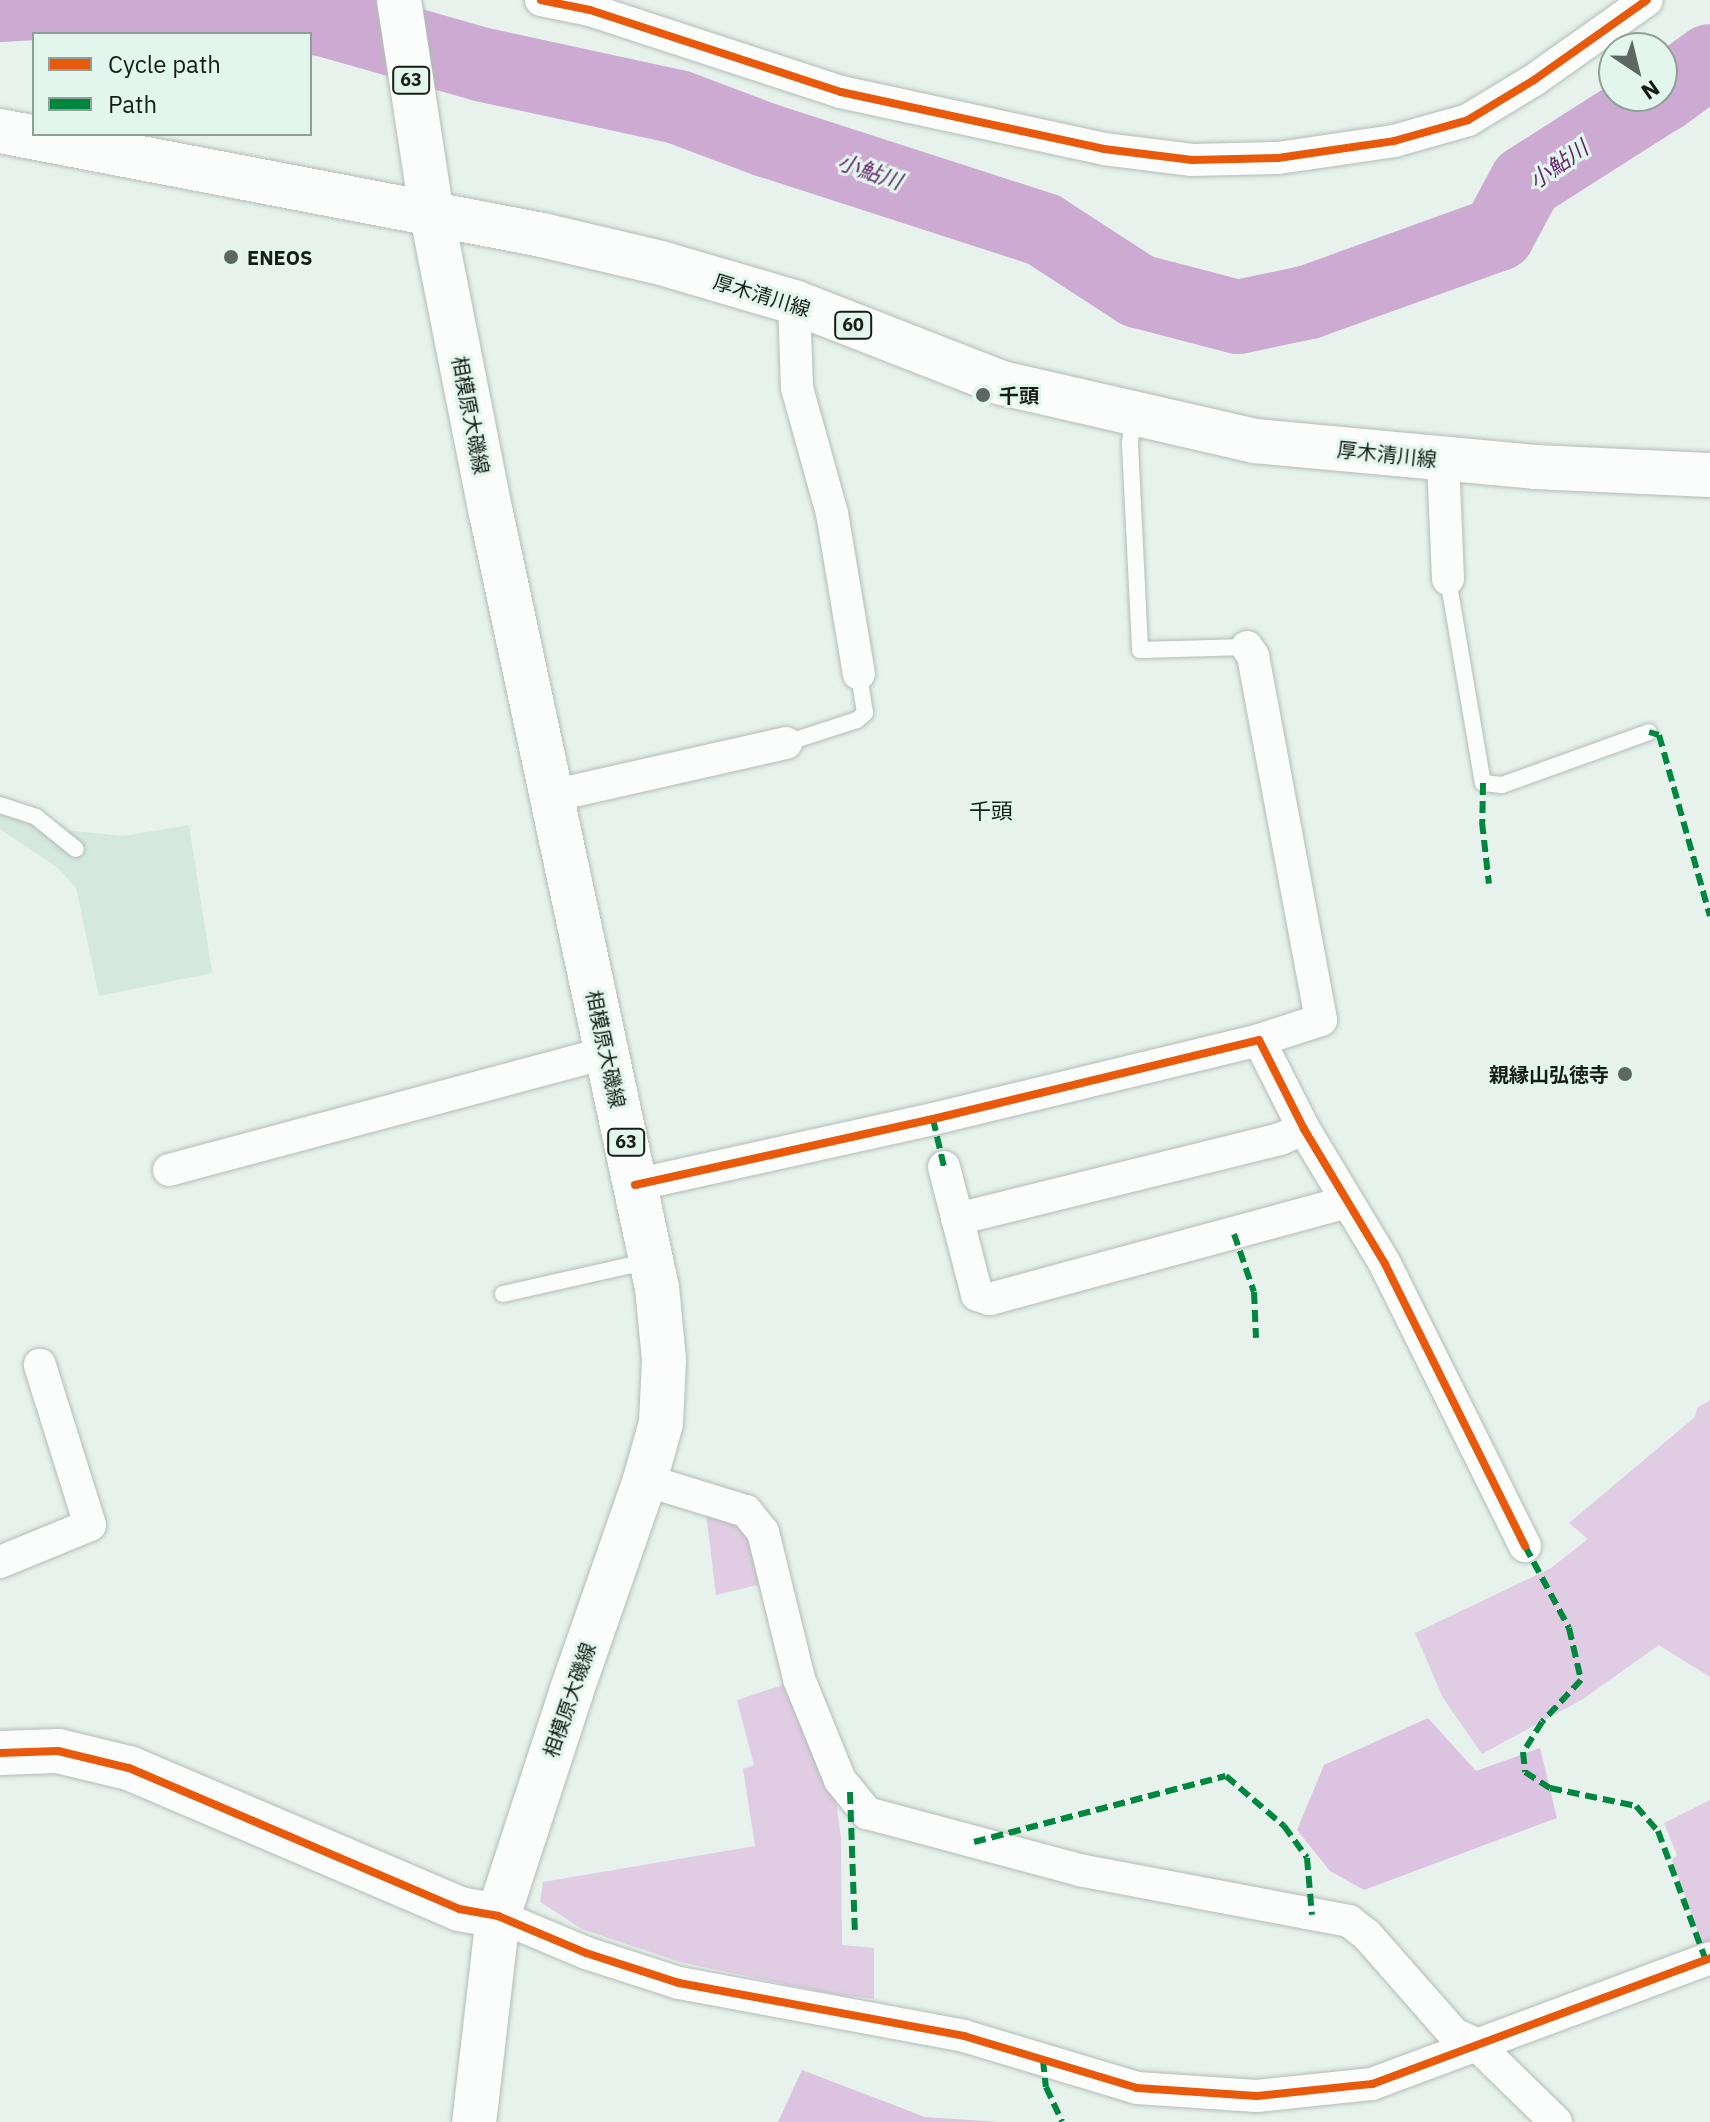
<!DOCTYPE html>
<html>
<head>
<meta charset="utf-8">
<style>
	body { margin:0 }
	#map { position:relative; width:1710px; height:2122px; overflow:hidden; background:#e7f2ec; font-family:"IBM Plex Sans","Noto Sans JP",sans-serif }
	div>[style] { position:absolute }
	.built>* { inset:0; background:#d5e8e0 }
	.green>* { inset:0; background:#e0cde4 }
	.forest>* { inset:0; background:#ddc3e2 }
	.river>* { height:74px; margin:-37px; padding:0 37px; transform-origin:37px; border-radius:37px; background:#cdaad2 }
	.roads { filter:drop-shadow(0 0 2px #b3bcb7) drop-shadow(0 0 2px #b3bcb7) }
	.lane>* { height:16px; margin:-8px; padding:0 8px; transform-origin:8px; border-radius:8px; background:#fbfdfc }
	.street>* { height:32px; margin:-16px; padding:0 16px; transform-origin:16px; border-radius:16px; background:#fbfdfc }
	.secondary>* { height:44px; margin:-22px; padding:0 22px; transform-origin:22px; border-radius:22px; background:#fbfdfc }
	.primary>* { height:44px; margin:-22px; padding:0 22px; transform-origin:22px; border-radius:22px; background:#fbfdfc }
	.quiet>* { height:6px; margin-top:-3px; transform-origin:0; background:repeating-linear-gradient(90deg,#00873e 0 12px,transparent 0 18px) }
	.cycleway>* { height:8px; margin:-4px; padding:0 4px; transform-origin:4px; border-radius:4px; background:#e8590c }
	.dots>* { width:22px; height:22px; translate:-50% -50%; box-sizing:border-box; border:4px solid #e2f6ed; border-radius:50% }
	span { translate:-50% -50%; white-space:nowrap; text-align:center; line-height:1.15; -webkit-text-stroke:6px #e2f6ed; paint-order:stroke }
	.shield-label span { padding:2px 6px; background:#e2f6ed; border:2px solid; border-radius:6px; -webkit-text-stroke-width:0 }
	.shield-label { font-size:18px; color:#151c19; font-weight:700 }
	.poi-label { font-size:20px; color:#151c19; font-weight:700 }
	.left { translate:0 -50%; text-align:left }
	.right { translate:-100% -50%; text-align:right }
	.street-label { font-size:20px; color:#151c19 }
	.water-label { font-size:22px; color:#68266f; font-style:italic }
	.neighbourhood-label { font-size:22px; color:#151c19 }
	.legend { position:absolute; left:32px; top:32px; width:280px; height:104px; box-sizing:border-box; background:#e2f6ed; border:2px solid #909f98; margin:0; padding:10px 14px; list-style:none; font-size:24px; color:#151c19 }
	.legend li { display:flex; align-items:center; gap:16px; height:40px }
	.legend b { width:40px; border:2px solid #909f98 }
	.north { position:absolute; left:1598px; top:32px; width:80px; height:80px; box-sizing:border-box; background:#e2f6ed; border:2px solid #909f98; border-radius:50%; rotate:145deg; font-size:22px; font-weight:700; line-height:32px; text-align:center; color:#151c19 }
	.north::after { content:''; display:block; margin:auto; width:28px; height:36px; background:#5e6763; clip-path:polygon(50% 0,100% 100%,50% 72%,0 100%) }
</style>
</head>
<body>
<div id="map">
	<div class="built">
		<i style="clip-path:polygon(0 803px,12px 805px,65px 830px,123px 836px,189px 825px,212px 973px,99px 996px,76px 888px,58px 868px,0 829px)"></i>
	</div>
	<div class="green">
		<i style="clip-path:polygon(1710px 1400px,1710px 1677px,1659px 1645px,1583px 1699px,1482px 1754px,1443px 1698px,1415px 1633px,1551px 1568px,1588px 1539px,1569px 1523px,1695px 1417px,1697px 1408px)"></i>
		<i style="clip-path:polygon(706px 1513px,716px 1513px,748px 1531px,766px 1583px,716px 1595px)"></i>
		<i style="clip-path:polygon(783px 1685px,834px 1786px,841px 1837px,842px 1945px,874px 1948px,874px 1999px,837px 1995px,680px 1962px,582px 1929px,540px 1902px,543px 1882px,755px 1846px,743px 1769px,754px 1765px,737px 1700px)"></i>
		<i style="clip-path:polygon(1710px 1800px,1710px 1943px,1703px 1946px,1672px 1860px,1677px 1855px,1664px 1823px)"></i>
	</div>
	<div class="forest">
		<i style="clip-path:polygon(1428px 1718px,1476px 1771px,1540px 1748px,1557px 1818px,1364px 1890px,1330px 1871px,1297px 1830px,1324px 1765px)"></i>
		<i style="clip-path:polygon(802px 2070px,925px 2117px,999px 2122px,778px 2122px)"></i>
	</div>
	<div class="river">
		<i style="left:0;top:5px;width:52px;rotate:-3.3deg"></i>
		<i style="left:52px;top:2px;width:153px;rotate:2.2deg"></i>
		<i style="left:205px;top:8px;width:118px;rotate:5.4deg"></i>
		<i style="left:322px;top:19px;width:168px;rotate:15.9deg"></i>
		<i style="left:484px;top:65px;width:198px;rotate:12.2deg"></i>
		<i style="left:678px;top:107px;width:94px;rotate:20.6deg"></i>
		<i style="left:766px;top:140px;width:292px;rotate:17.9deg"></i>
		<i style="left:1044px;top:230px;width:112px;rotate:33deg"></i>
		<i style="left:1138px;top:291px;width:103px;rotate:14.6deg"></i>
		<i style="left:1238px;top:317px;width:73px;rotate:-11.9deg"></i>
		<i style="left:1309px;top:302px;width:201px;rotate:-19.8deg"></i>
		<i style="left:1498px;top:234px;width:59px;rotate:-61.7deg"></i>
		<i style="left:1526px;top:182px;width:160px;rotate:-32.5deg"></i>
		<i style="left:1662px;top:96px;width:59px;rotate:-36.1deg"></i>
	</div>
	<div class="roads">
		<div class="lane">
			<i style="left:1133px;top:415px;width:29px;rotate:96deg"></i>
			<i style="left:1130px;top:444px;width:206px;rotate:87.2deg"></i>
			<i style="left:1140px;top:650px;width:107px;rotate:-1.6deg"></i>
			<i style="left:1448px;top:579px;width:207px;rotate:80.3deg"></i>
			<i style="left:1483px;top:783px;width:19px;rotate:6deg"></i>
			<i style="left:1502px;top:785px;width:156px;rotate:-19.8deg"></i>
			<i style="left:786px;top:743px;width:75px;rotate:-17.9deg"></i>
			<i style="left:857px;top:720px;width:11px;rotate:-41deg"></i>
			<i style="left:865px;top:713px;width:39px;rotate:-99deg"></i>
			<i style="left:0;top:805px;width:38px;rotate:18deg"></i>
			<i style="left:36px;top:817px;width:51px;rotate:38.7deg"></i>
			<i style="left:503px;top:1294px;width:151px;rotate:-12.7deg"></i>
		</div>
		<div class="street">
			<i style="left:541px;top:0;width:50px;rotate:11.5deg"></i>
			<i style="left:590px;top:10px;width:264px;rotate:18.1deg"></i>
			<i style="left:841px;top:92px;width:269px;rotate:12.2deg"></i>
			<i style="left:1104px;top:149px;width:89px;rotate:7.1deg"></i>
			<i style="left:1192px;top:160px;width:86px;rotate:-1.3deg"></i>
			<i style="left:1278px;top:158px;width:117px;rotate:-8.3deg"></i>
			<i style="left:1394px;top:141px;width:77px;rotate:-15.8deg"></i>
			<i style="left:1468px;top:120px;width:77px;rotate:-31.2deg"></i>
			<i style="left:1534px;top:80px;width:138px;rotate:-35.3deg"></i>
			<i style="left:794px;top:302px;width:86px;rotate:88deg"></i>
			<i style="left:797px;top:388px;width:130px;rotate:74.4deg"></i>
			<i style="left:832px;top:513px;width:163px;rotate:80.5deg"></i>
			<i style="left:1443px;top:460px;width:119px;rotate:87.6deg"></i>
			<i style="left:1247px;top:647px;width:11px;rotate:56deg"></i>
			<i style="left:1253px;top:656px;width:370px;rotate:79.4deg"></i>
			<i style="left:1321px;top:1020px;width:65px;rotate:162.1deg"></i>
			<i style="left:551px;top:796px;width:241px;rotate:-12.7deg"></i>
			<i style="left:944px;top:1167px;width:132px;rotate:75.5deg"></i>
			<i style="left:977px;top:1295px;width:14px;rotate:17deg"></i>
			<i style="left:990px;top:1299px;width:370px;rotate:-15.2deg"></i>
			<i style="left:169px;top:1170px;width:453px;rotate:-15deg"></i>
			<i style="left:635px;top:1185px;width:305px;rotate:-12.5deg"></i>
			<i style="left:933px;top:1119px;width:335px;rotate:-13.6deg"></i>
			<i style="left:1259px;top:1040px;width:100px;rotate:63.2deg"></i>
			<i style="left:1304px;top:1129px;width:157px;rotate:59deg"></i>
			<i style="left:1385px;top:1264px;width:315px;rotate:63.6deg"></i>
			<i style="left:957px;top:1219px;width:333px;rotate:-13.9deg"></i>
			<i style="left:1280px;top:1139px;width:26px;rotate:-23deg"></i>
			<i style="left:645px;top:1480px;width:106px;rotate:17.1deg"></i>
			<i style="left:746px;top:1511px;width:27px;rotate:51deg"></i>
			<i style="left:763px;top:1532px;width:151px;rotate:76.2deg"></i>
			<i style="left:799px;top:1679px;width:109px;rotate:67.9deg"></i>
			<i style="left:840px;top:1780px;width:43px;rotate:50.7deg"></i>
			<i style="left:867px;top:1813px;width:220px;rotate:15deg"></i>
			<i style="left:1079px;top:1870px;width:275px;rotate:10.7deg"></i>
			<i style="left:1349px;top:1921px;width:23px;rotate:38deg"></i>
			<i style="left:1367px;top:1935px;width:132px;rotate:48.7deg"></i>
			<i style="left:1454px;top:2034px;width:24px;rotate:24deg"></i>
			<i style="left:1476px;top:2044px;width:112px;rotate:44.3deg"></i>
			<i style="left:0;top:1562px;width:97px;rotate:-22.3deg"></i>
			<i style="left:90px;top:1525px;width:168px;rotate:-107.4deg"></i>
			<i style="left:498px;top:1916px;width:95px;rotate:22.8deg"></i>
			<i style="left:586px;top:1953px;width:98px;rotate:17.9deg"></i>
			<i style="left:679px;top:1983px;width:290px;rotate:10.5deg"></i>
			<i style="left:964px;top:2036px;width:181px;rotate:16.7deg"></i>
			<i style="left:1137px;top:2088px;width:120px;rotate:3.8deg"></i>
			<i style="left:1257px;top:2096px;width:116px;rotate:-6deg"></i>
			<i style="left:1372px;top:2084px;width:361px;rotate:-20.4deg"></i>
		</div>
		<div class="secondary">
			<i style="left:0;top:1753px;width:58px;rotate:-2deg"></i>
			<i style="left:58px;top:1751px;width:73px;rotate:13.5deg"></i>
			<i style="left:129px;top:1768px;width:359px;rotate:23.1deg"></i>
			<i style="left:459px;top:1909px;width:40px;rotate:10deg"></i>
		</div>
		<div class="primary">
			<i style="left:399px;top:0;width:219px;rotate:81.3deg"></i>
			<i style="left:432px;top:216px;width:303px;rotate:78.8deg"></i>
			<i style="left:491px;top:513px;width:793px;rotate:77.91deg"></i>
			<i style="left:657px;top:1288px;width:72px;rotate:84.4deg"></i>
			<i style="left:664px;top:1360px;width:63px;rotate:92.7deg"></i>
			<i style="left:661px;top:1423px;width:59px;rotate:105.7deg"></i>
			<i style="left:645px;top:1480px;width:225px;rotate:109.2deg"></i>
			<i style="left:571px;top:1693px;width:235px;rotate:108.1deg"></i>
			<i style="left:498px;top:1916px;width:207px;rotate:96.6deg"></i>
			<i style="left:0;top:131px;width:552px;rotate:10.86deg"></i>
			<i style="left:542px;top:235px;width:122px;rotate:13.2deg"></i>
			<i style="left:661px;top:263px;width:139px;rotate:16.3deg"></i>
			<i style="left:794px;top:302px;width:223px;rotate:21.3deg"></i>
			<i style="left:1002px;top:383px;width:260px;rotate:12.9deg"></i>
			<i style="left:1255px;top:441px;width:281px;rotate:5.3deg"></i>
			<i style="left:1535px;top:467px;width:175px;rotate:2.6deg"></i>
		</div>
	</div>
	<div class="quiet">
		<i style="left:1649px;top:732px;width:10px;rotate:17deg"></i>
		<i style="left:1659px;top:735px;width:188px;rotate:74.3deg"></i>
		<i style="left:1483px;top:783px;width:39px;rotate:91deg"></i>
		<i style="left:1482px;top:822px;width:62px;rotate:83.6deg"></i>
		<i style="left:933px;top:1119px;width:49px;rotate:77.1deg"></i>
		<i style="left:1234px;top:1234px;width:61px;rotate:71deg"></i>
		<i style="left:1254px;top:1292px;width:46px;rotate:87.5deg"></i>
		<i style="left:1525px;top:1546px;width:93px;rotate:61.8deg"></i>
		<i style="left:1569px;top:1628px;width:53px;rotate:77deg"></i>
		<i style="left:1581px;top:1680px;width:57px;rotate:132.9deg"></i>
		<i style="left:1542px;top:1722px;width:36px;rotate:122deg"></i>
		<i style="left:1523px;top:1752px;width:20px;rotate:84deg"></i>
		<i style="left:1525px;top:1772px;width:30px;rotate:33deg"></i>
		<i style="left:1550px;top:1788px;width:88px;rotate:11.8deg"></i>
		<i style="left:1636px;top:1806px;width:33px;rotate:49deg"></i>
		<i style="left:1658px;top:1831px;width:144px;rotate:69.7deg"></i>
		<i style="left:850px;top:1792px;width:144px;rotate:88deg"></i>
		<i style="left:974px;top:1842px;width:260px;rotate:-14.7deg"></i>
		<i style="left:1226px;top:1776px;width:77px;rotate:40.8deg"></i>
		<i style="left:1284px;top:1826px;width:39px;rotate:54deg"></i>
		<i style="left:1307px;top:1858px;width:57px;rotate:85deg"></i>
		<i style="left:1043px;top:2060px;width:27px;rotate:84deg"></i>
		<i style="left:1046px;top:2087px;width:38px;rotate:65deg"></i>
	</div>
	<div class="cycleway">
		<i style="left:541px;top:0;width:50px;rotate:11.5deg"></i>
		<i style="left:590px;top:10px;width:264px;rotate:18.1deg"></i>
		<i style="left:841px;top:92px;width:269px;rotate:12.2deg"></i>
		<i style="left:1104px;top:149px;width:89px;rotate:7.1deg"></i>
		<i style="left:1192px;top:160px;width:86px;rotate:-1.3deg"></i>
		<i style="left:1278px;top:158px;width:117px;rotate:-8.3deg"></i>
		<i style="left:1394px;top:141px;width:77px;rotate:-15.8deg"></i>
		<i style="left:1468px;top:120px;width:77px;rotate:-31.2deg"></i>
		<i style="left:1534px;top:80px;width:138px;rotate:-35.3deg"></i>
		<i style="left:635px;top:1185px;width:305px;rotate:-12.5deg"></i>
		<i style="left:933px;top:1119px;width:335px;rotate:-13.6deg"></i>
		<i style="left:1259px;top:1040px;width:100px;rotate:63.2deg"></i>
		<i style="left:1304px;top:1129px;width:157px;rotate:59deg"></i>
		<i style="left:1385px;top:1264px;width:315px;rotate:63.6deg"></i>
		<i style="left:0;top:1753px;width:58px;rotate:-2deg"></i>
		<i style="left:58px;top:1751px;width:73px;rotate:13.5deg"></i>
		<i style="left:129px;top:1768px;width:359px;rotate:23.1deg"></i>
		<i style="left:459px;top:1909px;width:40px;rotate:10deg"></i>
		<i style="left:498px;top:1916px;width:95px;rotate:22.8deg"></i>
		<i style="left:586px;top:1953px;width:98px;rotate:17.9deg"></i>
		<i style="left:679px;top:1983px;width:290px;rotate:10.5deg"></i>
		<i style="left:964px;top:2036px;width:181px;rotate:16.7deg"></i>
		<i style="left:1137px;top:2088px;width:120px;rotate:3.8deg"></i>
		<i style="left:1257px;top:2096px;width:116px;rotate:-6deg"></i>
		<i style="left:1372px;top:2084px;width:361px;rotate:-20.4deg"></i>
	</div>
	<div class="dots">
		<i style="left:231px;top:257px;background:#5e6763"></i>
		<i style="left:983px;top:395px;background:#5e6763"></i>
		<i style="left:1625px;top:1074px;background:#5e6763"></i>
	</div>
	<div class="shield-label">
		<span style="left:411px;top:80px">63</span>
		<span style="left:853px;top:325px">60</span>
		<span style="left:626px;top:1142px">63</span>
	</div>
	<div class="poi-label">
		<span class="left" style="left:247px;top:257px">ENEOS</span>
		<span class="left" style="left:999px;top:395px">千頭</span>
		<span class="right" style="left:1609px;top:1074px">親縁山弘徳寺</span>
	</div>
	<div class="street-label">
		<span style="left:762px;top:295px;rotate:17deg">厚木清川線</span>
		<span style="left:471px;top:415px;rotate:79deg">相模原大磯線</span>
		<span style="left:1387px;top:454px;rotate:6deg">厚木清川線</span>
		<span style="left:606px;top:1049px;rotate:78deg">相模原大磯線</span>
		<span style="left:569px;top:1700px;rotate:-71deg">相模原大磯線</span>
	</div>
	<div class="water-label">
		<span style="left:1558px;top:164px;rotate:-35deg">小鮎川</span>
		<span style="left:870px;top:171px;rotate:19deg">小鮎川</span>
	</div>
	<div class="neighbourhood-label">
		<span style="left:991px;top:811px">千頭</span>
	</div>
	<ul class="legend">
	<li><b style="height:10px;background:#e8590c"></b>Cycle path</li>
	<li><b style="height:10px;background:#00873e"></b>Path</li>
	</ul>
	<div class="north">N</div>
</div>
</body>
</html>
